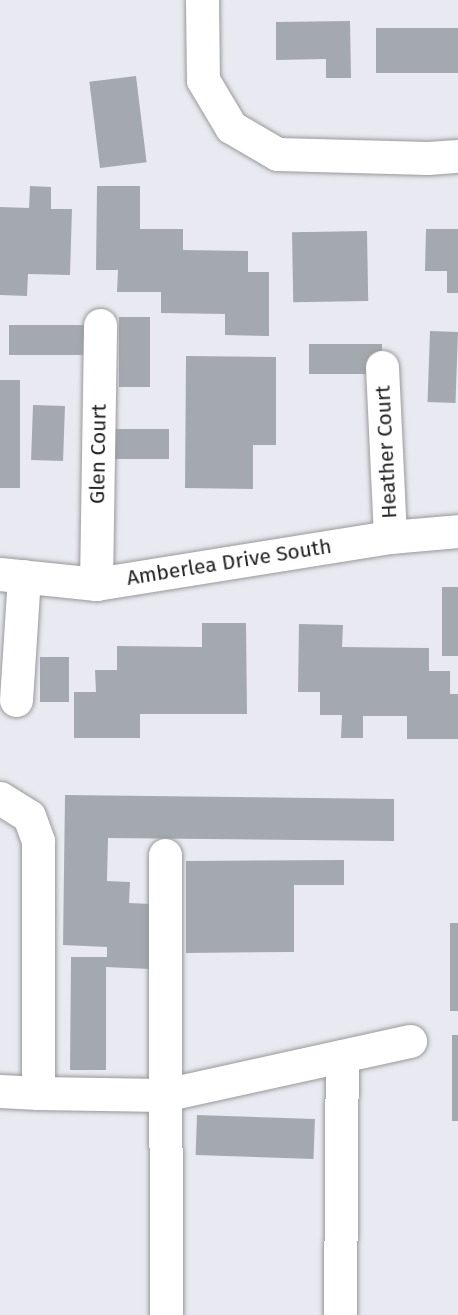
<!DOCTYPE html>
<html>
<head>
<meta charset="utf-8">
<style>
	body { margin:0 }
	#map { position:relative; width:458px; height:1315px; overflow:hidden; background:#e9eaf1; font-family:"Fira Sans",sans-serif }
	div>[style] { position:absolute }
	.building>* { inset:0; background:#a4a9b0; transform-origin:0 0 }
	.roads { filter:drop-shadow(0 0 2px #999) drop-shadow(0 0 2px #999) }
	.minor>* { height:33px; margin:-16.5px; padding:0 16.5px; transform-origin:16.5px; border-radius:16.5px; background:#fff }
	span { translate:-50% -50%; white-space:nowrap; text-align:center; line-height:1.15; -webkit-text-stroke:4.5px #fff; paint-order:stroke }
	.street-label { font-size:21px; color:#222 }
</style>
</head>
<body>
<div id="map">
	<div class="building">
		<i style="clip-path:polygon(350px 21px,351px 78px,326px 78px,326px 59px,276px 60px,276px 22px)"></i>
		<i style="left:376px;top:28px;width:82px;height:45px"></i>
		<i style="left:136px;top:76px;width:87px;height:47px;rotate:83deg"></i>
		<i style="clip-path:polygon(30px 186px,51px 187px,51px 209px,72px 209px,70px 275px,28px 274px,27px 296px,0 295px,0 207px,29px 208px)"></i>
		<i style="clip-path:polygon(97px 186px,140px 186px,140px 229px,183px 229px,183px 250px,248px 251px,248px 272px,269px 272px,269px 336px,225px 335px,225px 314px,161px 313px,161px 292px,117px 292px,118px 270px,96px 270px)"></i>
		<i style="clip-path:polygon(426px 229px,458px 229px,458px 293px,447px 293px,447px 271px,425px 271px)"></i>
		<i style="left:367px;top:231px;width:70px;height:75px;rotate:89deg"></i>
		<i style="left:119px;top:317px;width:31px;height:70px"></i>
		<i style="left:9px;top:325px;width:75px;height:30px"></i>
		<i style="left:430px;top:331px;width:28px;height:71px;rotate:2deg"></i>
		<i style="left:309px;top:344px;width:73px;height:30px"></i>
		<i style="clip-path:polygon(186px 356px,276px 357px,276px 445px,253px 445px,253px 489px,185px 488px)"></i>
		<i style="left:0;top:380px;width:20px;height:108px"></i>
		<i style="left:33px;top:405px;width:32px;height:55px;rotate:2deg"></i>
		<i style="left:111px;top:429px;width:58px;height:30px"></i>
		<i style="left:442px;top:587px;width:16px;height:69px"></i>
		<i style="clip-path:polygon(202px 623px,246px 623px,247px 714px,140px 714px,140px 738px,74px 738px,74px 692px,96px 692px,95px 670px,117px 670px,117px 646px,202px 647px)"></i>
		<i style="clip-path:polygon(299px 624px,343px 625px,342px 647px,429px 648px,429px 671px,450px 671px,450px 694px,458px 694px,458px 739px,407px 739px,407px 716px,363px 716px,363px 738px,341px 738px,342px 715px,320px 715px,320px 692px,298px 692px)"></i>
		<i style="left:40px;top:657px;width:29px;height:45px"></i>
		<i style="clip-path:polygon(65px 795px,394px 799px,394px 841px,108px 838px,107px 881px,130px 882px,129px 903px,152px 904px,150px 969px,106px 967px,106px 1070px,70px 1070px,71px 957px,107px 957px,107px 947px,63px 945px)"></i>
		<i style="clip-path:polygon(344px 860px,344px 885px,294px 885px,294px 952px,186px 953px,186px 861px)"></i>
		<i style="left:450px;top:923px;width:8px;height:88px"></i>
		<i style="left:452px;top:1035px;width:6px;height:86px"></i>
		<i style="left:197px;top:1115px;width:118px;height:40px;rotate:2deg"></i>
	</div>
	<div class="roads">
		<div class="minor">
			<i style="left:202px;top:0;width:80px;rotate:89.3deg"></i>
			<i style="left:203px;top:80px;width:55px;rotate:59.2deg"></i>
			<i style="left:231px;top:127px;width:53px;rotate:30.4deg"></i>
			<i style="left:277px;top:154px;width:151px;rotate:1.5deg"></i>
			<i style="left:428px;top:158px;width:30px;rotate:-4deg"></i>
			<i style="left:382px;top:367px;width:170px;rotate:87.3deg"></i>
			<i style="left:0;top:574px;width:97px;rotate:5.9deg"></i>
			<i style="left:96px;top:584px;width:298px;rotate:-9.1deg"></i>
			<i style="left:390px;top:537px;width:68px;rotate:-5deg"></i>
			<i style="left:96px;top:584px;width:259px;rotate:-89.1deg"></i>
			<i style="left:16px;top:700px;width:124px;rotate:-86.3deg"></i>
			<i style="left:0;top:798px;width:34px;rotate:32deg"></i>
			<i style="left:29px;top:816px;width:27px;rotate:70deg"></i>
			<i style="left:38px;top:841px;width:252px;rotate:90deg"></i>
			<i style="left:38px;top:1093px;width:126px;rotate:0.9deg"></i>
			<i style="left:164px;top:1095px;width:252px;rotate:-12.4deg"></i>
			<i style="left:165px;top:855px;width:460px;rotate:89.9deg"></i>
			<i style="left:0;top:1091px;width:38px;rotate:3deg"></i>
			<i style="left:340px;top:1315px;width:259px;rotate:-89.6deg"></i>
		</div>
	</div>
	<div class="street-label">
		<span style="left:386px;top:452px;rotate:-93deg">Heather Court</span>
		<span style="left:98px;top:454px;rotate:-89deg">Glen Court</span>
		<span style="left:229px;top:562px;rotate:-9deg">Amberlea Drive South</span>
	</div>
</div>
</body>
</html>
